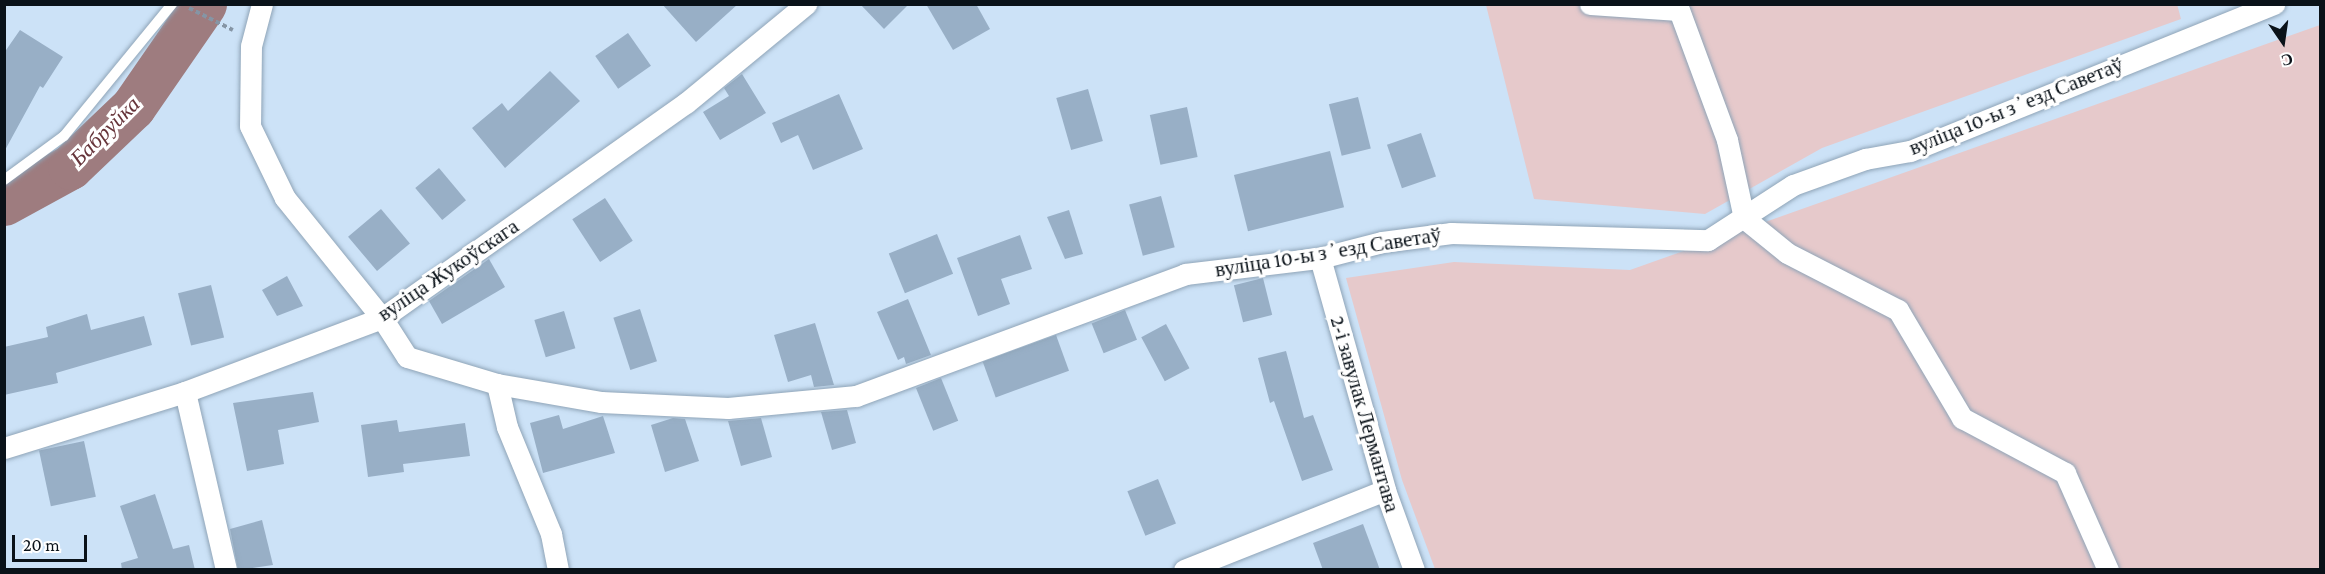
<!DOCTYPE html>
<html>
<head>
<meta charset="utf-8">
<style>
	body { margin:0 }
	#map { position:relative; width:2325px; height:574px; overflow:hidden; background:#cce2f7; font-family:"Crimson Pro",serif }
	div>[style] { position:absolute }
	.green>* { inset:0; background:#e6c9cb }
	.river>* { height:45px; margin:-22.5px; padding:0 22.5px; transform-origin:22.5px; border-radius:22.5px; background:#9e7c7f }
	.building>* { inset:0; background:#98afc6; transform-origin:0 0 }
	.path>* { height:4px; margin-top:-2px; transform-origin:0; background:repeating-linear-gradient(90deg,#8595a5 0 4.5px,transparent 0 7.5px) }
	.roads { filter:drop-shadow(0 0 2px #8fa4b7) drop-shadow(0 0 2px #8fa4b7) }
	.service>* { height:10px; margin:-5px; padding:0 5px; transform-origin:5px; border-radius:5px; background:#fff }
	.minor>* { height:21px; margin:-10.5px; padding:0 10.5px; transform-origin:10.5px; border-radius:10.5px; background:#fff }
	span { translate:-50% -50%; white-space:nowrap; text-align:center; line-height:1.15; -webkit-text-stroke:6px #fff; paint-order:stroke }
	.street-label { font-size:21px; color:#0a1219 }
	.water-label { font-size:22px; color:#66343a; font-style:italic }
	.frame { position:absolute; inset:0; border:6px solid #0a1219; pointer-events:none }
	.north { position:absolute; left:2253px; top:12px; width:60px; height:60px; -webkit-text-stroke:4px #fff; paint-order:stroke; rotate:167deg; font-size:16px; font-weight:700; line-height:24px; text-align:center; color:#0a1219 }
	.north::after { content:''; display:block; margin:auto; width:21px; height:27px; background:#0a1219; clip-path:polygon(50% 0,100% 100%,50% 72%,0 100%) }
	.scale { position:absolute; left:12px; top:535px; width:75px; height:27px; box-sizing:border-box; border:3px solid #0a1219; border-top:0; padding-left:8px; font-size:18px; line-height:21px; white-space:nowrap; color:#0a1219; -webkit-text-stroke:4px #fff; paint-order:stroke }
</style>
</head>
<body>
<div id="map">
	<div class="green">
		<i style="clip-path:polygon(2177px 4px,2181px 19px,1822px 148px,1705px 214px,1534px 199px,1486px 5px)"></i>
		<i style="clip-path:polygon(2320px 25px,2320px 569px,1435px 569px,1402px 480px,1346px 278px,1454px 262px,1630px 270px)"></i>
	</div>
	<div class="river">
		<i style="left:4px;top:203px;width:75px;rotate:-28.6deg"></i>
		<i style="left:70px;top:167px;width:87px;rotate:-43.6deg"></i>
		<i style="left:133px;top:107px;width:125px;rotate:-55.4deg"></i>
	</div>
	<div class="building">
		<i style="clip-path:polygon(662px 4px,738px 4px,696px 42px)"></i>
		<i style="clip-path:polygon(860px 4px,909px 4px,884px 29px)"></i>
		<i style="clip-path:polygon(926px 4px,976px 4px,990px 29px,953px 50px)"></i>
		<i style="clip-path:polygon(20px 30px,63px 57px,43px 88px,40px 86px,4px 152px,4px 53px)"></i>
		<i style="left:628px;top:33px;width:40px;height:40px;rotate:55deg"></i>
		<i style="clip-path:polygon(550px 71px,580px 101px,505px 168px,472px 128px,502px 103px,508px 111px)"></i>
		<i style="clip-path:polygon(742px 74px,766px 113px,720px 140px,703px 112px,729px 96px,724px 88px)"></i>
		<i style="left:1088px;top:89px;width:54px;height:33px;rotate:74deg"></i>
		<i style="clip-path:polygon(839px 94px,863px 149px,813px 170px,798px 135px,781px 143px,772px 123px)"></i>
		<i style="left:1358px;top:97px;width:53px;height:30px;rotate:76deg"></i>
		<i style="left:1187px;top:107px;width:51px;height:38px;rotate:78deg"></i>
		<i style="left:1421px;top:133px;width:46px;height:36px;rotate:71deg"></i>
		<i style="left:1330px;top:151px;width:58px;height:99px;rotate:76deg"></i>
		<i style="left:439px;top:168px;width:42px;height:31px;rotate:50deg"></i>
		<i style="left:1161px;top:196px;width:53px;height:33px;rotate:75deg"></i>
		<i style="left:605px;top:198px;width:51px;height:39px;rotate:57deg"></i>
		<i style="left:381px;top:209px;width:45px;height:43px;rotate:50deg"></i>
		<i style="clip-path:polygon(1069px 210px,1083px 254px,1065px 259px,1047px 217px)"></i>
		<i style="left:937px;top:234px;width:43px;height:52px;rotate:68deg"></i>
		<i style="clip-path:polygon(1020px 235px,1032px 269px,1001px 279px,1010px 304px,978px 316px,957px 258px)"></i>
		<i style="clip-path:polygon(489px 259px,505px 287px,442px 324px,429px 301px)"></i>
		<i style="clip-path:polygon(287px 276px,303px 306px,277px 316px,262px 290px)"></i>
		<i style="left:1263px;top:278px;width:38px;height:30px;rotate:76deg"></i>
		<i style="left:211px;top:285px;width:54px;height:34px;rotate:76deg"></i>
		<i style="clip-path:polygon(908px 299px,931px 355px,906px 364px,904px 357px,898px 360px,877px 312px)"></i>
		<i style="left:640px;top:309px;width:55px;height:28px;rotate:72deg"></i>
		<i style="left:1125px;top:310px;width:32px;height:36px;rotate:68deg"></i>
		<i style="left:564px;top:311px;width:39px;height:31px;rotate:73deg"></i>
		<i style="clip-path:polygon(87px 314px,91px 330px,144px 316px,152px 345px,56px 373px,58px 383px,4px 395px,4px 347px,48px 337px,46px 327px)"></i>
		<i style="clip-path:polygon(815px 323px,834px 385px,814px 387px,811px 375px,788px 382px,774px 335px)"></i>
		<i style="left:1166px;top:324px;width:50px;height:28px;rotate:62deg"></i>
		<i style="left:1056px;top:335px;width:38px;height:78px;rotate:70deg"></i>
		<i style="clip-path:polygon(1286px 351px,1304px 418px,1313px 415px,1333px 470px,1302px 481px,1274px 401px,1270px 403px,1258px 358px)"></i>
		<i style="left:941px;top:378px;width:46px;height:27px;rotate:68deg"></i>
		<i style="clip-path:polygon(313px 392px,319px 422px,278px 430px,284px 464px,247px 471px,233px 403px)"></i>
		<i style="clip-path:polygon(847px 410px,856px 443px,832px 450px,821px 412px)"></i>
		<i style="clip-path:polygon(559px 415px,563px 429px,603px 416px,615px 453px,543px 473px,530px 423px)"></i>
		<i style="clip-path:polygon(673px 418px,685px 419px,699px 461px,665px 472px,651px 425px)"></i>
		<i style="clip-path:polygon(761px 418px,772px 457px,741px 466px,728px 421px)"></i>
		<i style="clip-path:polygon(397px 420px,399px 432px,465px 423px,470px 456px,403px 464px,404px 472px,368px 477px,361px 425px)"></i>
		<i style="left:84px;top:441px;width:57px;height:46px;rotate:78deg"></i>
		<i style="left:1158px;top:479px;width:48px;height:33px;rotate:68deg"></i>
		<i style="clip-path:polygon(155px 494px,173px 549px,189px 545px,195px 570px,122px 570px,121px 563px,138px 558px,120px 506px)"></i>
		<i style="clip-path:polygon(262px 520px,273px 565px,238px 570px,230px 529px)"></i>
		<i style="clip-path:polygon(1363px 524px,1380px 570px,1323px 570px,1313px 543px)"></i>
	</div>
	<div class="path">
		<i style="left:189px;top:8px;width:49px;rotate:26.6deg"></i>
	</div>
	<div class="roads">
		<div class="service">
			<i style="left:4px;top:180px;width:74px;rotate:-36.3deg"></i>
			<i style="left:64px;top:136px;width:171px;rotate:-50.7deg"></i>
		</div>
		<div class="minor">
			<i style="left:262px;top:4px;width:43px;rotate:104.7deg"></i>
			<i style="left:251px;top:46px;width:80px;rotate:90.7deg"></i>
			<i style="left:250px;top:126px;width:80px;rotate:64.1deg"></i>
			<i style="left:285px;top:198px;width:154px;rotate:51.1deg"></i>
			<i style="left:382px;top:318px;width:46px;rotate:57.3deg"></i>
			<i style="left:407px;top:357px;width:94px;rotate:16.7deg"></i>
			<i style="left:497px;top:384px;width:106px;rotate:9.8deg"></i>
			<i style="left:601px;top:402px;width:127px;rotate:2.7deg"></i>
			<i style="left:728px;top:408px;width:129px;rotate:-5.4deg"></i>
			<i style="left:856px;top:396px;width:351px;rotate:-20.3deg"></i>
			<i style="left:1185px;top:274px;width:136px;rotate:-6.8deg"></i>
			<i style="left:1320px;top:258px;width:64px;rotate:-14.5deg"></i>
			<i style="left:1382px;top:242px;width:70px;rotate:-7.4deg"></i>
			<i style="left:1451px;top:233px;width:257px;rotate:1.6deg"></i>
			<i style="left:1708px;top:240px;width:101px;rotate:-32.9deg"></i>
			<i style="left:1793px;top:185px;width:77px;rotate:-19.9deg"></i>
			<i style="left:1865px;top:159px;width:46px;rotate:-10.1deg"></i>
			<i style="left:1910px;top:151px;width:393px;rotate:-22deg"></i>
			<i style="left:1590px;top:4px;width:89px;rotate:3.9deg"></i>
			<i style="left:1679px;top:10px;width:139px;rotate:69.7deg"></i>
			<i style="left:1727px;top:140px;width:80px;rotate:77.7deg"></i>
			<i style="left:1744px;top:218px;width:55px;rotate:39.1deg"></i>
			<i style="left:1787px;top:253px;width:125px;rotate:27.2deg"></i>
			<i style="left:1898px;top:310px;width:126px;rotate:59.3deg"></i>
			<i style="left:1962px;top:418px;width:117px;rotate:28.1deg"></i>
			<i style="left:2065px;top:473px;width:106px;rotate:66.1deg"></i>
			<i style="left:1320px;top:258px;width:241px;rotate:74.3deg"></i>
			<i style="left:1385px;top:490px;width:85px;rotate:70.1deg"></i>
			<i style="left:497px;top:384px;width:44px;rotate:76.9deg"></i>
			<i style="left:507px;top:427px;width:116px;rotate:67.6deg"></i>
			<i style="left:551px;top:534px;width:37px;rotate:79deg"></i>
			<i style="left:185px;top:392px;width:183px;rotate:77deg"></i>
			<i style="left:4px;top:448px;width:189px;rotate:-17.2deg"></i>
			<i style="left:185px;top:392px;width:210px;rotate:-20.6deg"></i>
			<i style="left:382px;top:318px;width:372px;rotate:-35.3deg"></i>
			<i style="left:686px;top:103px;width:156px;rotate:-39.5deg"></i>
			<i style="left:1184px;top:570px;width:216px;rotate:-21.7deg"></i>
		</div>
	</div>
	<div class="street-label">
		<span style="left:2016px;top:106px;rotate:-22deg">вуліца 10-ы зʼезд Саветаў</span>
		<span style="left:1328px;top:252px;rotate:-9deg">вуліца 10-ы зʼезд Саветаў</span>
		<span style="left:448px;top:270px;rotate:-34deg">вуліца Жукоўскага</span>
		<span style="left:1365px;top:414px;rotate:74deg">2-і завулак Лермантава</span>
	</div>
	<div class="water-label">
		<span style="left:105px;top:131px;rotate:-45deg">Бабруйка</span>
	</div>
	<div class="frame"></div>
	<div class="north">С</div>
	<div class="scale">20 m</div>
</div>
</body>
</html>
